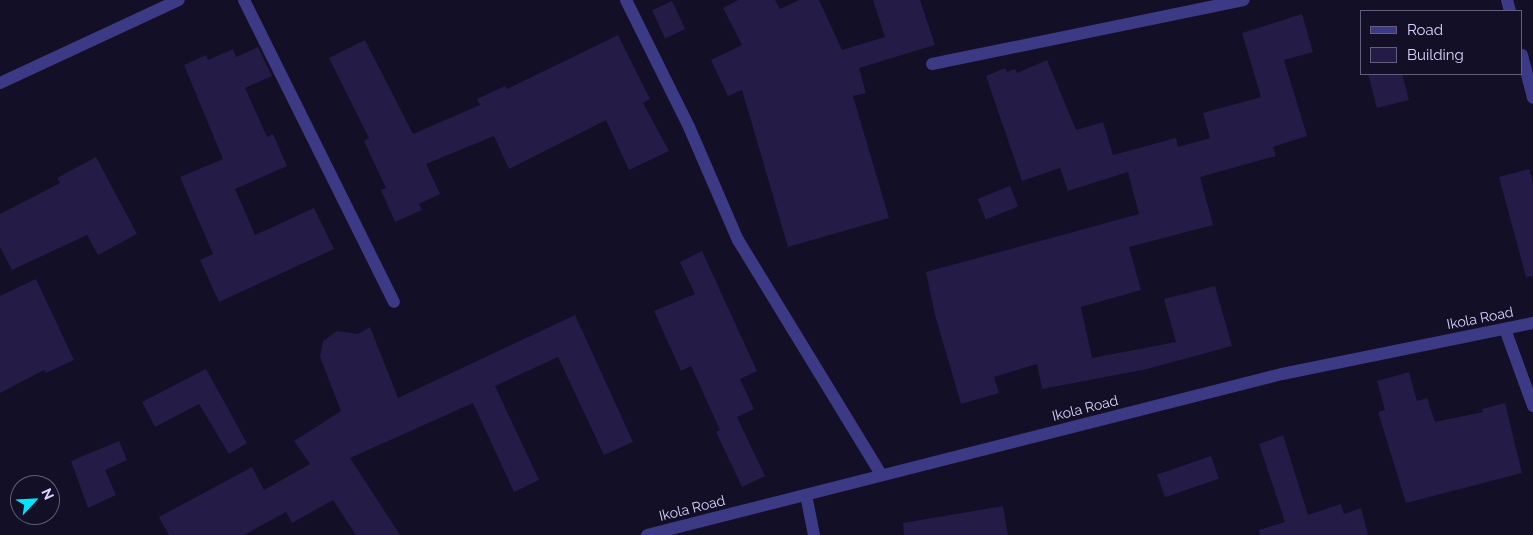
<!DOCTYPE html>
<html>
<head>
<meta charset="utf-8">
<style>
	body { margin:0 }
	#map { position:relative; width:1533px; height:535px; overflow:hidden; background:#130f26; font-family:Raleway,sans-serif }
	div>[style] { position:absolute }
	.building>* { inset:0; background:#241b47; transform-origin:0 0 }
	.minor>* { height:12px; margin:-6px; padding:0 6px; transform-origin:6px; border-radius:6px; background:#3d3a85 }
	span { translate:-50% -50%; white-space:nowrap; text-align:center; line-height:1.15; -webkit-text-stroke:4px #130f26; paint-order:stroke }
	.street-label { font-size:14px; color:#d9d4ff }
	.legend { position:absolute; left:1360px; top:10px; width:162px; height:65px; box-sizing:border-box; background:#130f26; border:1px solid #625e7d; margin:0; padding:6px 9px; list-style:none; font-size:15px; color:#d9d4ff }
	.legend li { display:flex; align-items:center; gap:10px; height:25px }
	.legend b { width:25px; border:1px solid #625e7d }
	.north { position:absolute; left:10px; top:475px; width:50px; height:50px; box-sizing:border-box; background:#130f26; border:1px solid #625e7d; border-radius:50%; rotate:65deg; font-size:14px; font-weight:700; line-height:20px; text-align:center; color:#d9d4ff }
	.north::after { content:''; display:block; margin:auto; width:18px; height:22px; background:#00e5ff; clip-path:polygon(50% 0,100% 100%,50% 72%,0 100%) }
</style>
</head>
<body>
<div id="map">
	<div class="building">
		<i style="clip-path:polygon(738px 0,775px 0,780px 9px,799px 0,819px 0,842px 50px,885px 37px,873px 0,920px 0,935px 45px,859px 68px,866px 93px,853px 96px,889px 218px,788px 247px,742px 90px,728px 96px,711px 60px,742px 45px,723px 8px)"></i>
		<i style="left:672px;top:1px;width:31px;height:22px;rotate:65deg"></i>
		<i style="clip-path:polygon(1302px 14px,1313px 52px,1284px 60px,1307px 136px,1273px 147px,1276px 156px,1200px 177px,1213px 225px,1129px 247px,1141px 290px,1081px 307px,1092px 358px,1176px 342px,1164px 299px,1215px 286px,1232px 346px,1147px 369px,1042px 389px,1037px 364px,994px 377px,999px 393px,961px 404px,935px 315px,926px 272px,1139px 214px,1128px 172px,1068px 191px,1060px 168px,1022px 181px,986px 76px,1005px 68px,1007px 72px,1015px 69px,1017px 73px,1047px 60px,1076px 130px,1103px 122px,1113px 155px,1176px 138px,1178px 147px,1210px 138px,1203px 113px,1261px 97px,1242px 33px)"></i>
		<i style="clip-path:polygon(618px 35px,650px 99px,643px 103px,669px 151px,629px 170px,606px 120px,509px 169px,494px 136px,426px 164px,440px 194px,419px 204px,422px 210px,395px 222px,381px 190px,386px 188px,364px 141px,369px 138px,329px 58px,365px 40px,413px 134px,480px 105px,477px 99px,505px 86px,507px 89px)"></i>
		<i style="clip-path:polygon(258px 47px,272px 76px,245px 88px,267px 137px,273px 134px,287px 166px,235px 189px,255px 235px,314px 208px,334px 249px,219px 302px,200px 260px,213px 254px,180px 177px,223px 159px,184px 65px,206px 55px,208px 60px,233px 49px,236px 57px)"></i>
		<i style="clip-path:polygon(1368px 74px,1402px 74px,1409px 100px,1377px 108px)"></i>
		<i style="clip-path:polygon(96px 157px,137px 234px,98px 255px,87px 235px,12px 270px,0 247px,0 214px,60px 183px,57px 178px)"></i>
		<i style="clip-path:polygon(1529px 169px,1533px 183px,1533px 276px,1526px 277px,1499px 177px)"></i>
		<i style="left:1010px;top:186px;width:22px;height:35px;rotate:68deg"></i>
		<i style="clip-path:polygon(702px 251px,757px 371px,740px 379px,754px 409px,737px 417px,765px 476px,742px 487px,716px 432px,720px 430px,691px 366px,681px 371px,654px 311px,695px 294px,680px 262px)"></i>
		<i style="clip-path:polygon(36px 279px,74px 360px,46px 373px,44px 370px,0 393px,0 296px)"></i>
		<i style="clip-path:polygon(575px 315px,633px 442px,604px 455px,558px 357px,495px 386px,539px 480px,514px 492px,473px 403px,350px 458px,400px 535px,356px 535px,333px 500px,292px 523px,286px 512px,244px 535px,169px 535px,159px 517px,252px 467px,264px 490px,310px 464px,294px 441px,341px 411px,320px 357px,323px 341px,337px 331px,358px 334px,370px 327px,398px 398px)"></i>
		<i style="clip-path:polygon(206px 369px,247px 443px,229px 454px,199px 404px,155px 427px,142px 402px)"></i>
		<i style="clip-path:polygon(1409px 372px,1417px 401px,1427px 398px,1435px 422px,1483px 412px,1482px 409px,1505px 403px,1522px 473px,1406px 503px,1378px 412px,1385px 410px,1377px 381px)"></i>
		<i style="clip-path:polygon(1283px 435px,1308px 515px,1341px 504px,1344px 514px,1361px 508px,1368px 535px,1260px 535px,1259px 530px,1285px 522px,1259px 444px)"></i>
		<i style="clip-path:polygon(119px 441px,127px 460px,105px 470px,116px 495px,88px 508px,71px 461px)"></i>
		<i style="left:1211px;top:456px;width:24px;height:57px;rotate:71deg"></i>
		<i style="clip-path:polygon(1003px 506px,1008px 535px,904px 535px,903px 523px)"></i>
	</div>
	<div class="minor">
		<i style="left:244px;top:0;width:337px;rotate:63.6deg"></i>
		<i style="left:626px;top:0;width:142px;rotate:63.6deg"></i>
		<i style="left:689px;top:127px;width:123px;rotate:66.6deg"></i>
		<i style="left:738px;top:240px;width:274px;rotate:58.6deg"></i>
		<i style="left:1507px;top:0;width:11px;rotate:75deg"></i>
		<i style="left:1522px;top:55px;width:44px;rotate:75.7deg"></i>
		<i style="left:932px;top:64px;width:318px;rotate:-11.6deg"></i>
		<i style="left:0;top:83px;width:197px;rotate:-24.9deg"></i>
		<i style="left:1505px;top:329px;width:82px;rotate:70deg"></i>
		<i style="left:806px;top:495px;width:41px;rotate:78.7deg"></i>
		<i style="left:647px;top:535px;width:655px;rotate:-14.23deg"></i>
		<i style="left:1282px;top:374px;width:256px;rotate:-11.5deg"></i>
	</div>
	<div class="street-label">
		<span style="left:1480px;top:318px;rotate:-11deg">Ikola Road</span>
		<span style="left:1085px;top:408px;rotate:-14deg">Ikola Road</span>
		<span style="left:692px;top:508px;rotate:-14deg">Ikola Road</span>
	</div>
	<ul class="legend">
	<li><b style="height:6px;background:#3d3a85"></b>Road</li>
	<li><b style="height:14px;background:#241b47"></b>Building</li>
	</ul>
	<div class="north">N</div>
</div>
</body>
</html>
